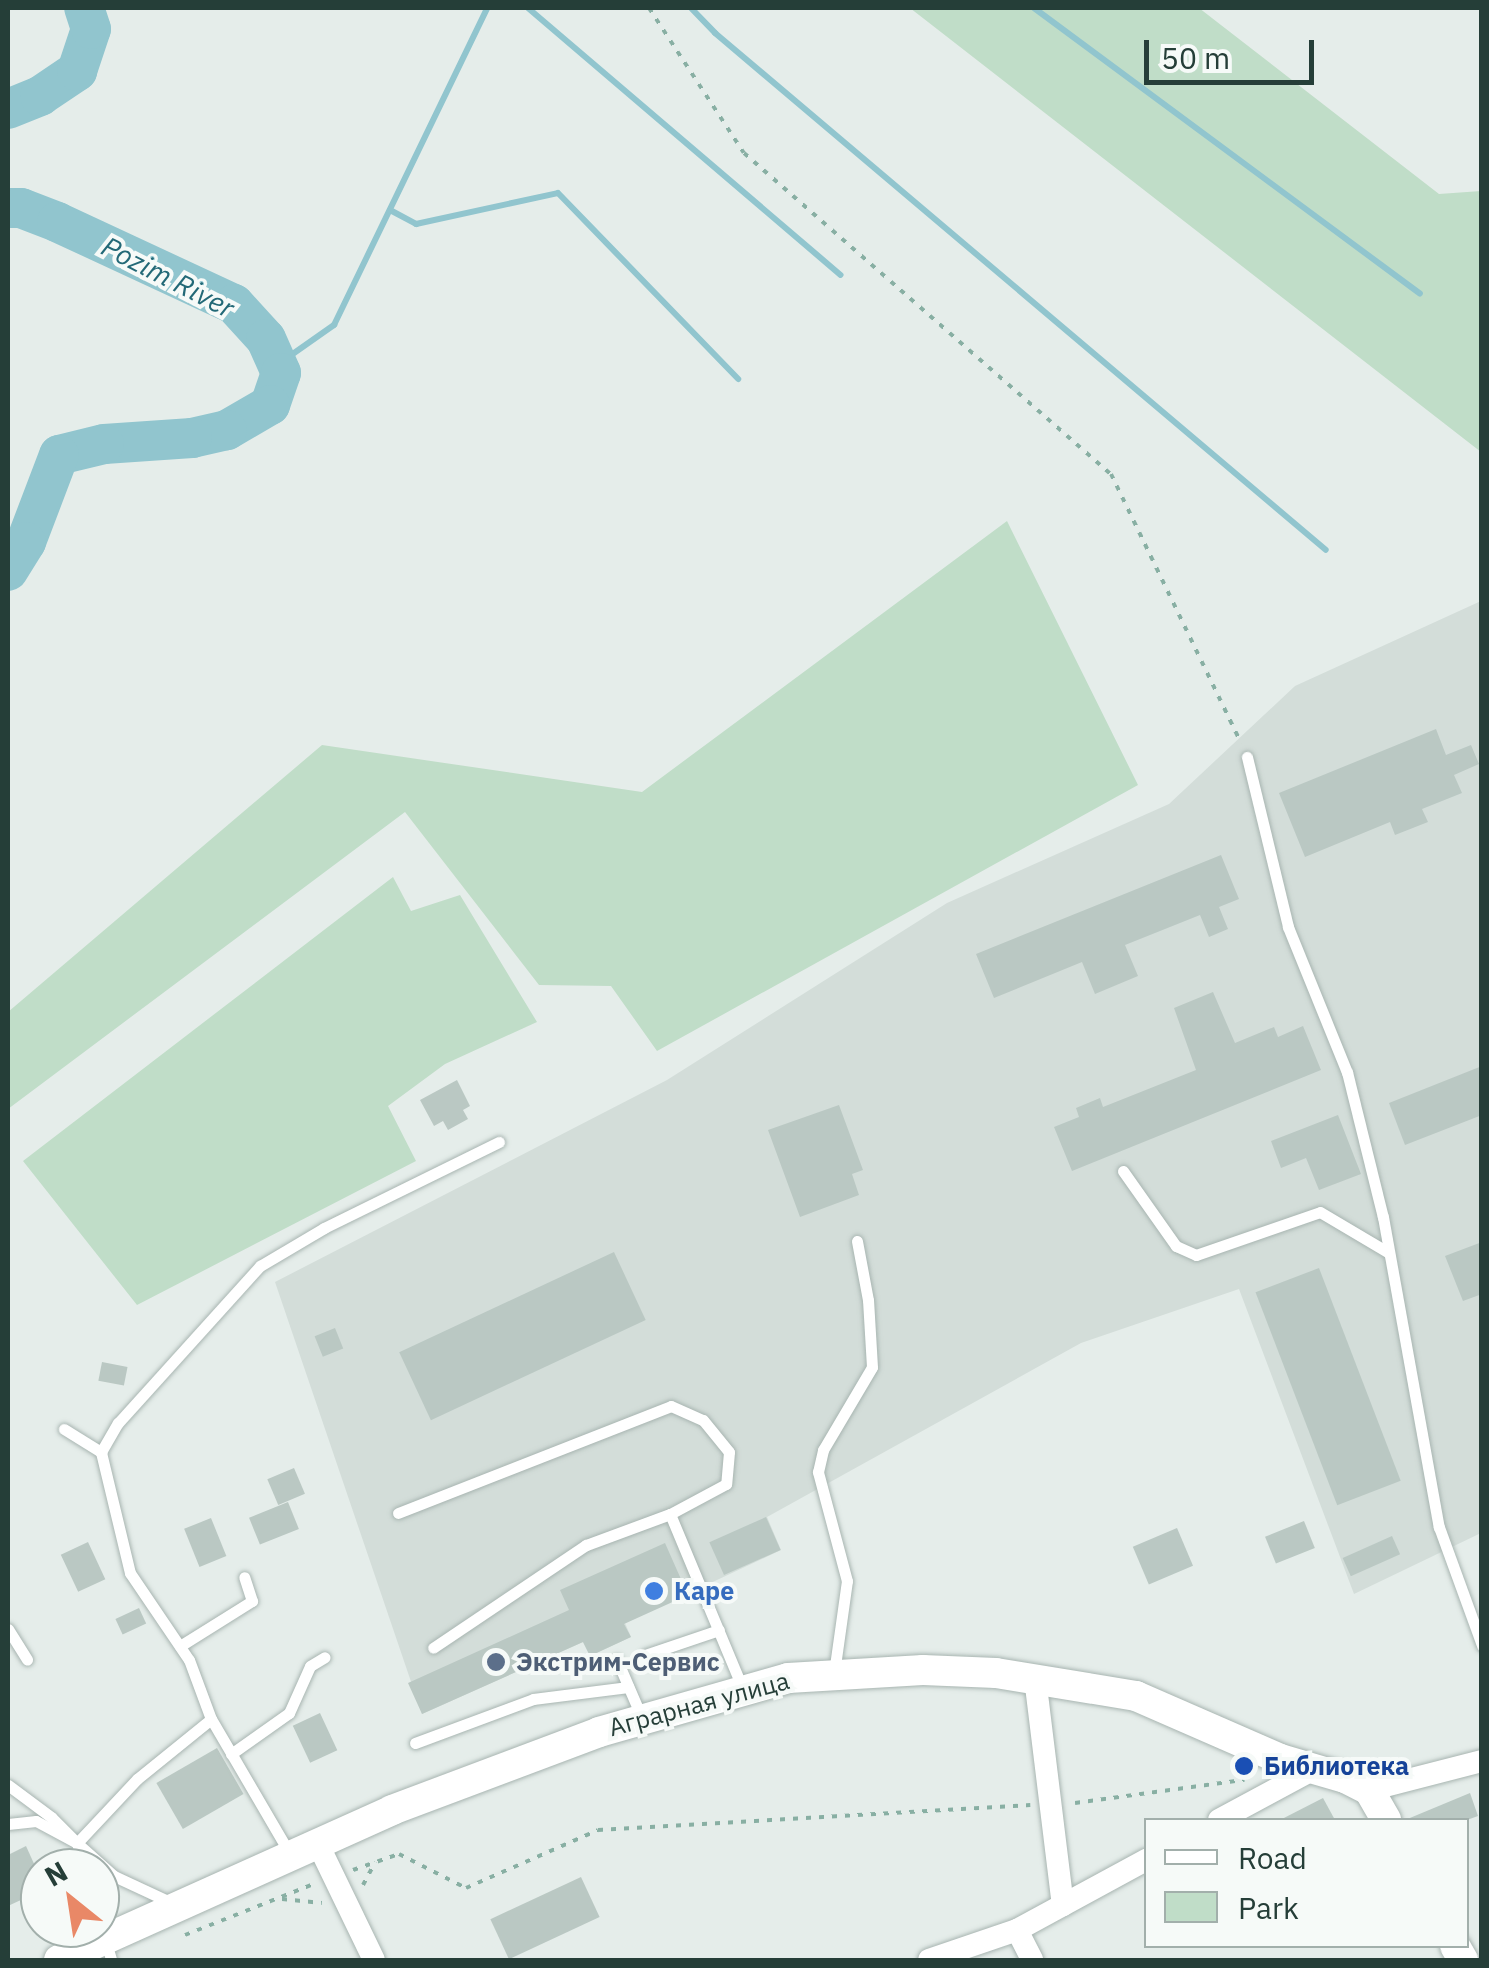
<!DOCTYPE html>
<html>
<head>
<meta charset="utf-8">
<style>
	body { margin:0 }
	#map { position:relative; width:1489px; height:1968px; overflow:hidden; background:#e5edea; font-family:"IBM Plex Sans",sans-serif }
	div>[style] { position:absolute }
	.built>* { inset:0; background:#d3ddd9 }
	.green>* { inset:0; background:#c0ddc8 }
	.stream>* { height:6px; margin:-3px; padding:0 3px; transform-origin:3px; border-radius:3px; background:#91c5ce }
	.river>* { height:40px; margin:-20px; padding:0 20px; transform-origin:20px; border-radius:20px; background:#91c5ce }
	.building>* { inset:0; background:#bac8c3; transform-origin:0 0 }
	.path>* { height:4px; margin-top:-2px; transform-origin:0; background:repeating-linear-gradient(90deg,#88afa3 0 5px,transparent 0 13px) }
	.roads { filter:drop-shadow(0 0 2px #a8b5b1) drop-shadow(0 0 2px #a8b5b1) }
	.lane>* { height:11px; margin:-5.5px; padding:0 5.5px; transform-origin:5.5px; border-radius:5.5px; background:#fff }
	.street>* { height:22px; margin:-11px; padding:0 11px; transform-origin:11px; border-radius:11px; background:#fff }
	.secondary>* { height:30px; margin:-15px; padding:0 15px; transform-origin:15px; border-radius:15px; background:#fff }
	.dots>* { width:28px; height:28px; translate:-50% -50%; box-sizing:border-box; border:5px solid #f6faf8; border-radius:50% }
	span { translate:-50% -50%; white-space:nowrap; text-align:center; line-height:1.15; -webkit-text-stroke:8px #f6faf8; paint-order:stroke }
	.shop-label { font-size:25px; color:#366cbe; font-weight:700 }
	.left { translate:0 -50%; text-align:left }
	.service-label { font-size:25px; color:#4e5e75; font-weight:700 }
	.street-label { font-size:25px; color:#253e38 }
	.transit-label { font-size:25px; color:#164399; font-weight:700 }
	.water-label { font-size:28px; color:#236977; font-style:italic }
	.frame { position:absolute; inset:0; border:10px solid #253e38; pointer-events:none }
	.legend { position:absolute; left:1144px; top:1818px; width:325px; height:130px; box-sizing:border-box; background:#f6faf8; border:2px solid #a2afab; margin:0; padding:12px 18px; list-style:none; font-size:30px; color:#253e38 }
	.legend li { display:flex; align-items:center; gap:20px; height:50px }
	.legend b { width:50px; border:2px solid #a2afab }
	.north { position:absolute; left:20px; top:1848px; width:100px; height:100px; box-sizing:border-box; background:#f6faf8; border:2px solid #a2afab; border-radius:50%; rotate:330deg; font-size:28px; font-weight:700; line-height:40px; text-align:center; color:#253e38 }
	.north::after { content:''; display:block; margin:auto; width:35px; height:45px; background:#e98867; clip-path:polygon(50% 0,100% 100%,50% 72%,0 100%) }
	.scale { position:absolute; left:1144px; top:40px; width:170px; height:45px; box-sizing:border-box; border:5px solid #253e38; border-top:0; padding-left:12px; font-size:30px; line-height:35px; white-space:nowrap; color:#253e38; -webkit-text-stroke:8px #f6faf8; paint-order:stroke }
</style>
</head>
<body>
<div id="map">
	<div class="built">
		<i style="clip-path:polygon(1481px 601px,1481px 1533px,1354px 1594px,1239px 1289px,1081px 1343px,767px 1517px,781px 1550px,625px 1623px,631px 1637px,590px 1656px,583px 1642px,422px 1714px,275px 1282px,667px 1080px,947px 903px,1169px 804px,1295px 686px)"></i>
	</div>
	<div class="green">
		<i style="clip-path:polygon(910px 8px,1199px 8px,1439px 194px,1481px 191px,1481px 452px)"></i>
		<i style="clip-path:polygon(1007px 521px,1138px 785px,657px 1051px,611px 986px,539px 985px,405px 812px,8px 1109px,8px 1012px,322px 745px,642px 792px)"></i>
		<i style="clip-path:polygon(393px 877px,411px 911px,460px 895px,537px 1022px,445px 1064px,388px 1106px,416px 1161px,137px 1305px,23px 1161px)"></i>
	</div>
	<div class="stream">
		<i style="left:528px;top:8px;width:411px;rotate:40.5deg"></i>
		<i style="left:691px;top:8px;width:35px;rotate:46deg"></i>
		<i style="left:715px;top:33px;width:800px;rotate:40.24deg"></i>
		<i style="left:1034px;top:8px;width:480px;rotate:36.5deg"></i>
		<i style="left:390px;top:210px;width:30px;rotate:28deg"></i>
		<i style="left:416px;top:224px;width:145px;rotate:-12.3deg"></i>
		<i style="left:558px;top:193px;width:259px;rotate:45.9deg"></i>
		<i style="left:277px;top:365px;width:70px;rotate:-35.1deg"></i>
		<i style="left:334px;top:325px;width:352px;rotate:-64.2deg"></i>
	</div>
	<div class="river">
		<i style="left:8px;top:109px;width:35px;rotate:-22deg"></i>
		<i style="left:40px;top:96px;width:45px;rotate:-34deg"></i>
		<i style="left:77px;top:71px;width:44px;rotate:-71.6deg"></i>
		<i style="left:91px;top:29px;width:22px;rotate:-108deg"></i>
		<i style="left:8px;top:208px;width:13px"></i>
		<i style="left:21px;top:208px;width:39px;rotate:21deg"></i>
		<i style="left:57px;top:222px;width:195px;rotate:24.9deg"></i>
		<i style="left:234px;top:304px;width:47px;rotate:47.6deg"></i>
		<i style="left:266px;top:339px;width:37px;rotate:66deg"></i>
		<i style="left:281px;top:373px;width:34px;rotate:109deg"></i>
		<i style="left:270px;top:405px;width:50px;rotate:149.8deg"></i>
		<i style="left:227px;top:430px;width:36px;rotate:167deg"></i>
		<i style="left:192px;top:438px;width:88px;rotate:176.1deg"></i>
		<i style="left:104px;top:444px;width:46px;rotate:166.3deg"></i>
		<i style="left:59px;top:455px;width:93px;rotate:110.8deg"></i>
		<i style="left:26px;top:542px;width:34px;rotate:122deg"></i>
	</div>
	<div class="building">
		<i style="clip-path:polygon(1436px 729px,1446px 755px,1471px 745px,1479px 764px,1454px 775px,1462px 793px,1422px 809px,1428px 822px,1395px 835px,1390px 822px,1305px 857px,1279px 793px)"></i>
		<i style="clip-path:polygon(1221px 855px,1239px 899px,1219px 907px,1228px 929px,1209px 937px,1200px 915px,1125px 945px,1138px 976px,1095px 994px,1082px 962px,994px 998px,976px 954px)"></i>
		<i style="clip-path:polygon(1213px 992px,1235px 1043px,1274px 1027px,1278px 1037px,1303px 1026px,1321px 1070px,1072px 1171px,1054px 1127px,1079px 1117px,1076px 1108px,1100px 1098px,1103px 1107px,1196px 1070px,1174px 1008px)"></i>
		<i style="clip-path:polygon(1482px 1066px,1482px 1115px,1405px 1145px,1389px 1103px)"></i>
		<i style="clip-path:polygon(457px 1080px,470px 1106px,463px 1110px,468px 1119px,448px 1130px,443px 1121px,434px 1126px,420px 1100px)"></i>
		<i style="clip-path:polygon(839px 1105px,863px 1170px,852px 1174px,859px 1195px,800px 1217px,768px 1130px)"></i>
		<i style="clip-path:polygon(1338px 1115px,1361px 1174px,1319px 1190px,1306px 1158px,1281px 1168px,1271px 1141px)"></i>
		<i style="clip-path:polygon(1482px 1242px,1482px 1294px,1463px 1301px,1445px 1256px)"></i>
		<i style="left:614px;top:1252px;width:75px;height:237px;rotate:65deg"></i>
		<i style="left:1319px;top:1268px;width:228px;height:68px;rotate:69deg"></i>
		<i style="left:335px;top:1328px;width:22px;height:22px;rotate:68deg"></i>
		<i style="left:102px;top:1362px;width:26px;height:19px;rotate:11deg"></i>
		<i style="left:294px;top:1468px;width:28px;height:29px;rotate:67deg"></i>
		<i style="left:288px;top:1502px;width:29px;height:42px;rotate:68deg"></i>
		<i style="left:766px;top:1517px;width:36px;height:62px;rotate:66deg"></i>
		<i style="left:211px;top:1518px;width:41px;height:29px;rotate:68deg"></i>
		<i style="left:1304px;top:1521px;width:29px;height:42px;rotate:68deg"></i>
		<i style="left:1177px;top:1528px;width:41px;height:48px;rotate:67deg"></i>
		<i style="left:1392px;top:1536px;width:20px;height:54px;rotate:66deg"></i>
		<i style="left:88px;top:1542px;width:41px;height:30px;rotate:65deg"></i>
		<i style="clip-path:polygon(665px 1543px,688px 1595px,624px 1624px,631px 1637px,590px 1656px,583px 1642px,422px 1714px,408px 1683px,569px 1610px,560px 1590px)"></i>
		<i style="left:139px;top:1608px;width:17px;height:26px;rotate:65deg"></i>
		<i style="left:320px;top:1713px;width:41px;height:30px;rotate:65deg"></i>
		<i style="left:217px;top:1748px;width:53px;height:70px;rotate:60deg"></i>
		<i style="clip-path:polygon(1470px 1793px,1478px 1816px,1467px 1820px,1405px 1820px)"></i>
		<i style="clip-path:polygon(1323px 1798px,1335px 1820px,1280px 1820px)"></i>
		<i style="clip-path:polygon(26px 1846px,40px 1877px,40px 1891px,8px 1906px,8px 1855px)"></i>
		<i style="left:581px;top:1877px;width:44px;height:100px;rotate:65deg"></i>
	</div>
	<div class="path">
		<i style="left:649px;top:8px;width:173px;rotate:56.8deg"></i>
		<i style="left:744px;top:153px;width:488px;rotate:41.2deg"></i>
		<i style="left:1111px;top:474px;width:299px;rotate:64.2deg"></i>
		<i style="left:1075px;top:1803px;width:171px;rotate:-7.8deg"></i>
		<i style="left:353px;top:1870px;width:49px;rotate:-19.2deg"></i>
		<i style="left:399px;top:1854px;width:75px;rotate:26.9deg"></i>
		<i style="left:466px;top:1888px;width:144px;rotate:-23.7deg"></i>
		<i style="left:598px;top:1830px;width:433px;rotate:-3.3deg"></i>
		<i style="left:363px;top:1885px;width:26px;rotate:-62deg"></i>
		<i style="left:282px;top:1899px;width:40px;rotate:5.7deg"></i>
		<i style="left:185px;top:1935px;width:136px;rotate:-21.6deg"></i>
	</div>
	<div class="roads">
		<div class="lane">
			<i style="left:1247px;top:757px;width:175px;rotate:76.4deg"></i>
			<i style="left:1288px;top:927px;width:157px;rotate:67.9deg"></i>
			<i style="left:1347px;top:1072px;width:149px;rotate:76.1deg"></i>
			<i style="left:1383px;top:1217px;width:315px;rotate:79.8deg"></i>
			<i style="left:1439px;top:1527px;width:126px;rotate:70deg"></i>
			<i style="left:1123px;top:1171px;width:92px;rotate:54.8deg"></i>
			<i style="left:1176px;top:1246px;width:22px;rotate:24deg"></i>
			<i style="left:1196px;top:1255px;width:131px;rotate:-19.1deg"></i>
			<i style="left:1320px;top:1212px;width:80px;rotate:30.7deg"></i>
			<i style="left:64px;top:1429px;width:44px;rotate:31.9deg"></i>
			<i style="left:398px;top:1513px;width:293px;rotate:-21.4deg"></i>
			<i style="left:671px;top:1406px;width:35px;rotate:24deg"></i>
			<i style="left:703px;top:1420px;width:41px;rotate:50.9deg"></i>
			<i style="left:729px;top:1452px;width:32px;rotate:95deg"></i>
			<i style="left:726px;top:1484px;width:64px;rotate:151.8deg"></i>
			<i style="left:670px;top:1514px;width:90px;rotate:159.7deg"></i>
			<i style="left:586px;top:1545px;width:184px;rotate:146.1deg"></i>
			<i style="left:670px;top:1514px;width:187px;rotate:67.4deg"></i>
			<i style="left:8px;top:1629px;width:36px;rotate:58deg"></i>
			<i style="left:180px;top:1646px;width:85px;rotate:-32deg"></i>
			<i style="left:252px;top:1601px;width:25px;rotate:-108deg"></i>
			<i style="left:645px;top:1655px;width:78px;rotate:-18.7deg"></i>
			<i style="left:617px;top:1660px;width:63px;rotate:66.7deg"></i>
			<i style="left:834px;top:1673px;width:93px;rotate:-82deg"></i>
			<i style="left:847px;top:1581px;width:113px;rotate:-104.9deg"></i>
			<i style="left:818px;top:1472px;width:23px;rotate:-77deg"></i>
			<i style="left:823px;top:1450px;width:96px;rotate:-59.4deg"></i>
			<i style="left:872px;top:1367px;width:67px;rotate:-93.4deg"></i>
			<i style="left:868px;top:1300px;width:60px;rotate:-100.6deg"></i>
			<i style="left:415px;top:1743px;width:126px;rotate:-20.4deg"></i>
			<i style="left:533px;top:1699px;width:96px;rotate:-7.2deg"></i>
			<i style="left:231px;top:1754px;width:71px;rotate:-35.3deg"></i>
			<i style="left:289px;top:1713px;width:51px;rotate:-65.9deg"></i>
			<i style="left:310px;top:1666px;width:17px;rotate:-31deg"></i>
			<i style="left:8px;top:1785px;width:54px;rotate:36.7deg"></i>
			<i style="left:51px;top:1817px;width:37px;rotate:45deg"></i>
			<i style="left:77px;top:1843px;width:26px;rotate:74deg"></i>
			<i style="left:8px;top:1824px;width:28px;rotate:-6deg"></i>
			<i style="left:36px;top:1821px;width:47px;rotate:28.2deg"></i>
			<i style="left:77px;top:1843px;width:50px;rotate:41.7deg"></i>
			<i style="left:114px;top:1876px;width:64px;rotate:25deg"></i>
			<i style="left:77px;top:1843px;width:88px;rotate:-46.8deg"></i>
			<i style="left:137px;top:1779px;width:95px;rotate:-39deg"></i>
			<i style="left:290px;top:1854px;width:156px;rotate:-120.3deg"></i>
			<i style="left:211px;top:1719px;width:63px;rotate:-110.4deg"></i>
			<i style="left:189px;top:1660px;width:105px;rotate:-124.1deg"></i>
			<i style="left:130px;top:1573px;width:124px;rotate:-103.5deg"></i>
			<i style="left:101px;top:1452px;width:34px;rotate:-60deg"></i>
			<i style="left:118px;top:1423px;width:212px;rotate:-47.9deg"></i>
			<i style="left:260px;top:1266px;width:74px;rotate:-30.7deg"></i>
			<i style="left:324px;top:1228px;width:195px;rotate:-26.2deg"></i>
			<i style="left:100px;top:1923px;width:39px;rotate:73deg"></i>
		</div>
		<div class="street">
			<i style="left:1035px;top:1678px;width:229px;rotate:83deg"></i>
			<i style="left:1369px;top:1790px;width:117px;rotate:-14.4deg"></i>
			<i style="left:1219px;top:1820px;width:106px;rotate:-28.3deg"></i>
			<i style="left:317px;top:1842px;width:131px;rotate:64.2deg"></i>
			<i style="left:1017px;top:1930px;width:34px;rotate:63deg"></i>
			<i style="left:929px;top:1960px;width:93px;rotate:-18.8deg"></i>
			<i style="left:1017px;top:1930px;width:147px;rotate:-28.5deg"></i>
		</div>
		<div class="secondary">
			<i style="left:1455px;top:1946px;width:16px;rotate:60deg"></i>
			<i style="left:59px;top:1960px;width:365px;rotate:-24.2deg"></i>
			<i style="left:392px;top:1810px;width:221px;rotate:-20.6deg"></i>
			<i style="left:599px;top:1732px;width:197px;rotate:-15.9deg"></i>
			<i style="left:788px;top:1678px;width:135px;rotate:-3.4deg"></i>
			<i style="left:923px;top:1670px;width:73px;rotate:2.4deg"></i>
			<i style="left:996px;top:1673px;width:142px;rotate:9.3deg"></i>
			<i style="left:1136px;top:1696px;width:157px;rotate:23.6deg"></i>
			<i style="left:1280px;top:1759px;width:68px;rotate:16.3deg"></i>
			<i style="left:1345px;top:1778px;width:27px;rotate:27deg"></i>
			<i style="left:1369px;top:1790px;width:34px;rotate:60deg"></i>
		</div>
	</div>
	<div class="dots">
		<i style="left:654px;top:1591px;background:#3f7fe0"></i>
		<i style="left:496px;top:1662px;background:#5c6f8a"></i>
		<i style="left:1244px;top:1766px;background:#1a4fb4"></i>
	</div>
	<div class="shop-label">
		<span class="left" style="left:674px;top:1591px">Каре</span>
	</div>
	<div class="service-label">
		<span class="left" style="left:516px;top:1662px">Экстрим-Сервис</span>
	</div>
	<div class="street-label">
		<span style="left:699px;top:1704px;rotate:-15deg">Аграрная улица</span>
	</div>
	<div class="transit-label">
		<span class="left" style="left:1264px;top:1766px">Библиотека</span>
	</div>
	<div class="water-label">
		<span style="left:168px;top:277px;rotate:27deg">Pozim River</span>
	</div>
	<div class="frame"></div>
	<ul class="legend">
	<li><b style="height:12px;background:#fff"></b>Road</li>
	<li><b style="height:28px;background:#c0ddc8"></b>Park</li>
	</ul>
	<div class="north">N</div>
	<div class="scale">50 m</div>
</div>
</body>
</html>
